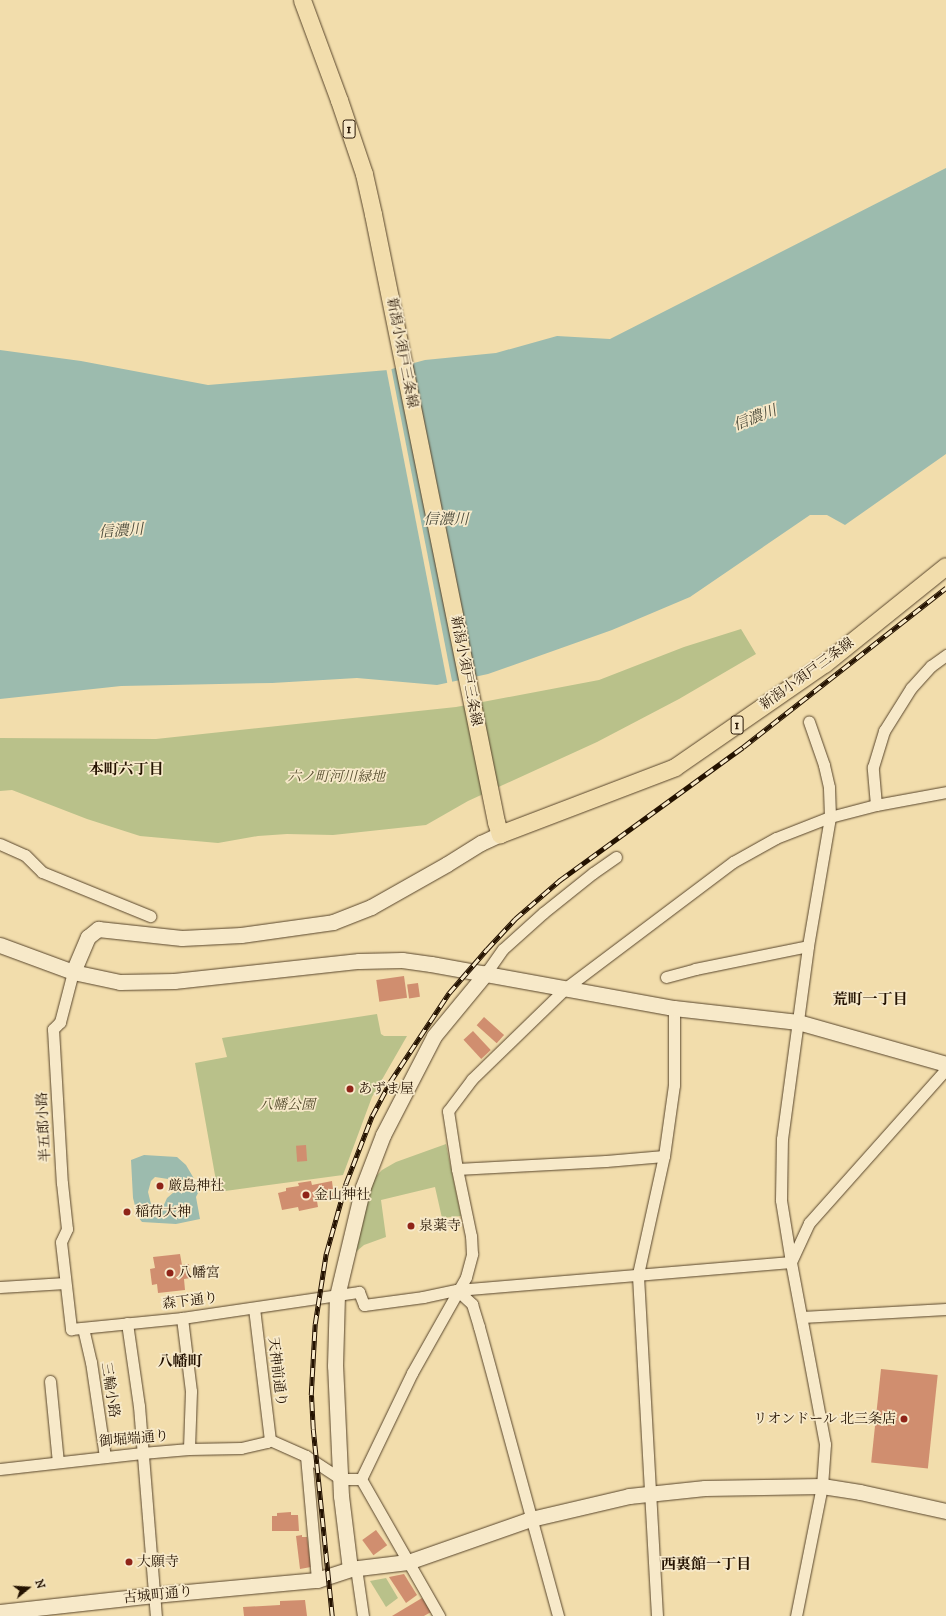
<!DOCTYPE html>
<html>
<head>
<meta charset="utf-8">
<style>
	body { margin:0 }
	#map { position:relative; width:946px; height:1616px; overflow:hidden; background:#f2ddac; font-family:"IM FELL DW Pica","Noto Serif JP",serif }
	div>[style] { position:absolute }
	.green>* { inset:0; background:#b9c18a }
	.water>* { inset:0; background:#9cbbae }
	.pier>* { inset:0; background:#f2ddac; transform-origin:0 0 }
	.building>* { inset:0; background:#d08e6f; transform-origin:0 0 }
	.roads { filter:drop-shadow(0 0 1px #58452b) drop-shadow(0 0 1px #58452b) }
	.street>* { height:11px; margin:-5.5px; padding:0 5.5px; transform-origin:5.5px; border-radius:5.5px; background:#f7e9c9 }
	.secondary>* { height:15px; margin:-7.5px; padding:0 7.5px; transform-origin:7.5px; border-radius:7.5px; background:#f7e9c9 }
	.primary>* { height:17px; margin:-8.5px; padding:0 8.5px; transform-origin:8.5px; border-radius:8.5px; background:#f2ddac }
	.rail>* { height:4.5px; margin-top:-2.25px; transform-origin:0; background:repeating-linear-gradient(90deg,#f7e9c9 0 9px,#241200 0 18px); box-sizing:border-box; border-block:1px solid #241200 }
	.dots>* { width:11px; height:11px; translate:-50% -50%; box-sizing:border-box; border:2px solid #f7e9c9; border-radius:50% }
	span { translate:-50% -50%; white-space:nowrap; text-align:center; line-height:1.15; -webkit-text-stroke:3.5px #f7e9c9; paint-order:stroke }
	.shield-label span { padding:1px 3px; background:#f7e9c9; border:1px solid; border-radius:3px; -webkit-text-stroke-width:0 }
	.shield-label { font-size:13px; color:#241200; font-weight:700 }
	.street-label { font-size:14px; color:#241200 }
	.park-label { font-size:14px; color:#584f30; font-style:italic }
	.poi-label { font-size:14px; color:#241200 }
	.left { translate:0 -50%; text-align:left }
	.right { translate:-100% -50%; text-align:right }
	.water-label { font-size:15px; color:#4e4d3d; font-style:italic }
	.neighbourhood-label { font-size:15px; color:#241200; font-weight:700 }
	.north { position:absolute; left:8px; top:1568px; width:40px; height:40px; -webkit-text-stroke:3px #f7e9c9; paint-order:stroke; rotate:72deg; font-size:11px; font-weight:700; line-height:16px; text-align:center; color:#241200 }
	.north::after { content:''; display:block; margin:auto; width:14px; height:18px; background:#241200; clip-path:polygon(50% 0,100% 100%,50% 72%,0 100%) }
</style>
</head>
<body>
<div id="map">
	<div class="green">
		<i style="clip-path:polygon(741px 629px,756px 654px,679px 699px,597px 742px,468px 801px,426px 825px,333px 835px,287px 834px,258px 836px,218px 843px,140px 836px,87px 819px,12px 790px,0 791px,0 738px,156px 739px,456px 707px,599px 680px,684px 647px)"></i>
		<i style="clip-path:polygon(377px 1014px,381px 1034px,384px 1036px,407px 1036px,372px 1097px,343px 1175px,218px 1192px,195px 1063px,227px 1057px,222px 1038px)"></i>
		<i style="clip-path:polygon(446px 1144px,461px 1216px,442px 1218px,435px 1187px,381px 1200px,386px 1237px,364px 1245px,351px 1256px,371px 1181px,382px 1170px,396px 1162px)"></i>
		<i style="clip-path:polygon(386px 1578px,398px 1598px,386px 1607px,370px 1581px)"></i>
	</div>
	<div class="water">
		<i style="clip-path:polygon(946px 168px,946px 454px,845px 525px,827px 515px,810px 515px,690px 597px,612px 630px,488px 674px,437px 685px,357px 678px,272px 683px,121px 686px,0 699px,0 350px,81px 361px,208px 385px,388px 370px,425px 360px,496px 353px,557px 336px,610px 339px)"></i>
		<i style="clip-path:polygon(evenodd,144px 1155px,177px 1157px,186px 1165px,200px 1189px,196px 1197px,200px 1219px,176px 1224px,142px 1222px,138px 1217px,133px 1198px,131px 1160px,144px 1155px,155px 1177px,168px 1179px,171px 1187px,174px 1188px,174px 1192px,167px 1198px,163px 1207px,159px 1209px,151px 1204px,148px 1192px,151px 1181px,155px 1177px)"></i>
	</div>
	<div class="pier">
		<i style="left:391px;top:367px;width:322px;height:5px;rotate:79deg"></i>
	</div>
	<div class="building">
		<i style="left:404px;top:976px;width:22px;height:28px;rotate:82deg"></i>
		<i style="left:418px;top:983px;width:14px;height:11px;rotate:82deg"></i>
		<i style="left:484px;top:1017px;width:27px;height:11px;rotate:42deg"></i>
		<i style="left:473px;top:1031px;width:26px;height:13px;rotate:47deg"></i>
		<i style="clip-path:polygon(351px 1083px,356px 1089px,349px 1095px,344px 1088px)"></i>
		<i style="left:306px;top:1145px;width:16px;height:10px;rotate:86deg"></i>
		<i style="clip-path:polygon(311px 1181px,312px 1185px,332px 1181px,334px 1198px,317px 1201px,318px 1207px,299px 1211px,298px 1207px,282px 1210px,278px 1193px,286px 1191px,286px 1188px,299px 1186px,298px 1183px)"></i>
		<i style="clip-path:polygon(180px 1254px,182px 1265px,189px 1264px,190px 1278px,184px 1279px,185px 1290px,158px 1293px,157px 1284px,152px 1285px,150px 1269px,155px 1268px,153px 1257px)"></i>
		<i style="left:881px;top:1369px;width:57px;height:94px;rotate:6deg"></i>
		<i style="clip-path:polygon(291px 1512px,291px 1515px,298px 1515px,299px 1531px,272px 1531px,272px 1516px,277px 1516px,277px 1513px)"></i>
		<i style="left:376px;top:1530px;width:19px;height:17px;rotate:54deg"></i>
		<i style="clip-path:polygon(302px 1535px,302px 1537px,307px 1537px,311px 1567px,300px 1569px,296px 1536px)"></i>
		<i style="clip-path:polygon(404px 1574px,417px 1595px,406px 1603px,389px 1577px)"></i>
		<i style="clip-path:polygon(422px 1598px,431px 1612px,424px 1616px,392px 1616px)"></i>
		<i style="clip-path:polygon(305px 1600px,307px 1616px,244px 1616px,243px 1607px,280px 1605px,280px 1601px)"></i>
	</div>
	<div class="roads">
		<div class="street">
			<i style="left:876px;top:805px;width:38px;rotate:-95deg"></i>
			<i style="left:873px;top:767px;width:38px;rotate:-73deg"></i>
			<i style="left:884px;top:731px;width:51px;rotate:-57.9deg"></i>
			<i style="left:911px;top:688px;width:30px;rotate:-48deg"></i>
			<i style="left:931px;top:666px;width:19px;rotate:-36deg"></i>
			<i style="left:0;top:844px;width:27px;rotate:24deg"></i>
			<i style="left:25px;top:855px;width:24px;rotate:45deg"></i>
			<i style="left:42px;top:872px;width:117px;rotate:22.2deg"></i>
			<i style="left:73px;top:972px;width:52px;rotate:104.6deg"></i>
			<i style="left:60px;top:1022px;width:10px;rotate:135deg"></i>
			<i style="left:53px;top:1029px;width:154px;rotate:86.7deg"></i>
			<i style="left:62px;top:1183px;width:46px;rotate:83.8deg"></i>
			<i style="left:67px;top:1229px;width:14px;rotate:115deg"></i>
			<i style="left:61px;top:1242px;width:88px;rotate:83.4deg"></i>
			<i style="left:71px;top:1329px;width:112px;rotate:-5.7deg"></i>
			<i style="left:182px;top:1318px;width:179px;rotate:-8.4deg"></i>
			<i style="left:359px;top:1292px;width:14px;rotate:69deg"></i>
			<i style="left:364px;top:1305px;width:60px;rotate:-7.7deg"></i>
			<i style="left:423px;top:1297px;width:35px;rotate:-12deg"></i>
			<i style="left:457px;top:1290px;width:335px;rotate:-4.8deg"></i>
			<i style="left:486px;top:973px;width:29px;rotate:-55deg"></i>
			<i style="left:503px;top:949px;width:54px;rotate:-42deg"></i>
			<i style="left:543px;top:913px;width:64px;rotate:-38.7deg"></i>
			<i style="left:593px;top:873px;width:28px;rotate:-35deg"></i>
			<i style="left:666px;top:977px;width:30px;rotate:-15deg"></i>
			<i style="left:695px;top:969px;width:115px;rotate:-11.5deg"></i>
			<i style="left:457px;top:1169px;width:149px;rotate:-3.1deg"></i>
			<i style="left:606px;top:1161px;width:58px;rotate:-4.9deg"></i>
			<i style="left:791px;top:1262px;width:43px;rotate:-65.2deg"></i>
			<i style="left:809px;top:1223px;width:206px;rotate:-48.3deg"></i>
			<i style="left:0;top:1287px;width:65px;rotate:-3.5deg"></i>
			<i style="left:457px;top:1290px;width:21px;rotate:43deg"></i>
			<i style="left:472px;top:1304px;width:24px;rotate:73deg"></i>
			<i style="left:479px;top:1327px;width:300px;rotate:74.7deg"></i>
			<i style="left:254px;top:1308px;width:133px;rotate:83.1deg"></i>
			<i style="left:802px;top:1317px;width:144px;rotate:-3.2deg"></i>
			<i style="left:182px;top:1318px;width:74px;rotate:83deg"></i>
			<i style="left:191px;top:1391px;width:58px;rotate:92deg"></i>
			<i style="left:127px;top:1323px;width:84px;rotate:81.8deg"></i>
			<i style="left:139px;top:1406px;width:211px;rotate:85.4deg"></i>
			<i style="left:83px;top:1328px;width:35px;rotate:77deg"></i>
			<i style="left:91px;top:1362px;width:96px;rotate:81.6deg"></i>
			<i style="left:50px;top:1381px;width:81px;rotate:84.4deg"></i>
			<i style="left:270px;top:1440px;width:39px;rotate:24deg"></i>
			<i style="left:306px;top:1456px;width:42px;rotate:33.3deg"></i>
			<i style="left:341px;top:1479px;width:20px"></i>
			<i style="left:306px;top:1456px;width:124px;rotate:84.9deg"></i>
			<i style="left:0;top:1469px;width:143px;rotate:-6.4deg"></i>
			<i style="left:142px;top:1453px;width:47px;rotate:-4.9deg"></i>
			<i style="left:189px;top:1449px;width:52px;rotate:-1.1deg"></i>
			<i style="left:241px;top:1448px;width:27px;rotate:-13deg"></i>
			<i style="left:267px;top:1442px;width:4px;rotate:-34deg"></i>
			<i style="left:361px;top:1479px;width:118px;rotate:-64.3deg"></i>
			<i style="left:412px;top:1373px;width:110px;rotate:-60.6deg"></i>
			<i style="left:466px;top:1277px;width:24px;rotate:-75deg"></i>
			<i style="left:472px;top:1254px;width:18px;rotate:-93deg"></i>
			<i style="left:471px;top:1236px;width:68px;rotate:-101.8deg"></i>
			<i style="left:457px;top:1169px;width:59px;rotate:-98.8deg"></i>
			<i style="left:448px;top:1111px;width:40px;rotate:-53deg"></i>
			<i style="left:472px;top:1079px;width:132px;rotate:-44.1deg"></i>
			<i style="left:567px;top:987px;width:208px;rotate:-37deg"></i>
			<i style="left:733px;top:862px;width:49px;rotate:-29.2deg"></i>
			<i style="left:776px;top:838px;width:58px;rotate:-21.3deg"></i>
			<i style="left:830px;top:817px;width:48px;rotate:-14.6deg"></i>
			<i style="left:876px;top:805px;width:71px;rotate:-10.5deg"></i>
			<i style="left:361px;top:1479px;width:158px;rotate:60.3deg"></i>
			<i style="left:356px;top:1568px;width:49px;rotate:81.7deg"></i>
			<i style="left:657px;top:1616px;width:343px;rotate:-93.2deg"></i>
			<i style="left:638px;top:1274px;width:121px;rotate:-77.6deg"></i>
			<i style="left:664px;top:1156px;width:72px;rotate:-82deg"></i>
			<i style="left:674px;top:1085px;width:77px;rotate:-90deg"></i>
			<i style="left:796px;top:1616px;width:133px;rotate:-78.7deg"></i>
			<i style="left:822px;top:1486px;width:42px;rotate:-85.9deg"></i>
			<i style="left:825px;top:1444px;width:185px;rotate:-100.6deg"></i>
			<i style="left:791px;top:1262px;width:63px;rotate:-99.2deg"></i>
			<i style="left:781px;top:1200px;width:61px;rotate:-89.1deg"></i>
			<i style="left:782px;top:1139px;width:195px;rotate:-82.3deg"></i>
			<i style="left:808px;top:946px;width:131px;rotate:-80.3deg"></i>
			<i style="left:830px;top:817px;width:30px;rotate:-92deg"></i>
			<i style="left:829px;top:787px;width:23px;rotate:-103deg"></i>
			<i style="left:824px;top:765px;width:46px;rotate:-109.2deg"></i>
		</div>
		<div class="secondary">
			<i style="left:0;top:945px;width:78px;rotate:20.3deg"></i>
			<i style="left:73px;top:972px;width:48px;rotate:12deg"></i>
			<i style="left:120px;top:982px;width:54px;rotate:-1.1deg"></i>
			<i style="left:174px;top:981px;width:186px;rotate:-6.2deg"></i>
			<i style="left:359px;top:961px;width:43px;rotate:-1.3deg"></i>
			<i style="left:402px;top:960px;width:29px;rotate:8deg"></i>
			<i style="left:431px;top:964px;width:247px;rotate:10.3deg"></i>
			<i style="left:674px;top:1008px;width:125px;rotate:6.4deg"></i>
			<i style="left:798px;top:1022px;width:154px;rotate:15.8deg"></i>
			<i style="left:73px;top:972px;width:38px;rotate:-67deg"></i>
			<i style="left:88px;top:937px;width:13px;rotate:-39deg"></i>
			<i style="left:98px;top:929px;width:84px;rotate:6.1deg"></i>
			<i style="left:182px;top:938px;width:59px;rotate:-2.9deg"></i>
			<i style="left:241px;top:935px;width:93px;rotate:-8deg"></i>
			<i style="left:333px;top:922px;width:41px;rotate:-21.5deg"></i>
			<i style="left:371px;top:907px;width:87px;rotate:-29.5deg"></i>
			<i style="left:447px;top:864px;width:40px;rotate:-32deg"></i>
			<i style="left:481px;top:843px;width:21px;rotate:-25deg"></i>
			<i style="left:350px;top:1569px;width:74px;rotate:-97deg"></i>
			<i style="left:341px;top:1496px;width:130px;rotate:-92.6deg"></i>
			<i style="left:335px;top:1366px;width:70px;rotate:-88.4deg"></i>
			<i style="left:337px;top:1296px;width:112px;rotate:-76.6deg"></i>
			<i style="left:363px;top:1187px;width:56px;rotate:-69deg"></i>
			<i style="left:383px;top:1135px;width:111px;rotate:-62.7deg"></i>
			<i style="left:434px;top:1036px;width:82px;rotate:-50.5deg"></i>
			<i style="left:0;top:1612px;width:155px;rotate:-6.3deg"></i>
			<i style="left:154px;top:1595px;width:164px;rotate:-5.3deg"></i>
			<i style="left:317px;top:1580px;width:35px;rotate:-18deg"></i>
			<i style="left:350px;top:1569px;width:58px;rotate:-6.9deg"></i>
			<i style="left:408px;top:1562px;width:130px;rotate:-19.3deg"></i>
			<i style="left:531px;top:1519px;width:101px;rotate:-13.2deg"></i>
			<i style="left:629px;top:1496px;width:76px;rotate:-6deg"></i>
			<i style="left:705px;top:1488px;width:117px;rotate:-1deg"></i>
			<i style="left:822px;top:1486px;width:38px;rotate:9deg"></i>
			<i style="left:860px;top:1492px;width:88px;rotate:12.5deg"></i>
		</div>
		<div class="primary">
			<i style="left:302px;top:0;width:107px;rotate:69.7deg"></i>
			<i style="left:339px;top:100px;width:78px;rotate:71.3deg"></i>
			<i style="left:364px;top:174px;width:41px;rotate:77.3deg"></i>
			<i style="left:373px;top:214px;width:620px;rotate:78.56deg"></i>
			<i style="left:496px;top:822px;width:13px;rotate:72deg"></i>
			<i style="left:500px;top:834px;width:187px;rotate:-20.9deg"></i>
			<i style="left:675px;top:767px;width:181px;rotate:-34.7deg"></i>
			<i style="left:824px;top:664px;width:156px;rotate:-38.8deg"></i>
		</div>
	</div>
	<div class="rail">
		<i style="left:332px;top:1616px;width:188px;rotate:-95.8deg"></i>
		<i style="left:313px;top:1429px;width:34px;rotate:-93deg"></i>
		<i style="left:311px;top:1395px;width:71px;rotate:-86.8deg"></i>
		<i style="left:315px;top:1324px;width:71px;rotate:-81.1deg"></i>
		<i style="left:326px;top:1254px;width:74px;rotate:-74.3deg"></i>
		<i style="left:346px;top:1183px;width:72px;rotate:-68.8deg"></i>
		<i style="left:372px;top:1116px;width:38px;rotate:-62deg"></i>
		<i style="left:390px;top:1082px;width:107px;rotate:-56.5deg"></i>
		<i style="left:449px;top:993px;width:58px;rotate:-49.2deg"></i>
		<i style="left:487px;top:949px;width:41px;rotate:-47deg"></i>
		<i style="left:515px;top:919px;width:60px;rotate:-40.9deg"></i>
		<i style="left:560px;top:880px;width:226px;rotate:-36deg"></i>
		<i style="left:743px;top:747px;width:258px;rotate:-38.1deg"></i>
	</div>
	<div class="dots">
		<i style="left:350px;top:1089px;background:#8f2418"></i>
		<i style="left:160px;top:1186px;background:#8f2418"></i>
		<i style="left:306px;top:1195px;background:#8f2418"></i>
		<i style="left:127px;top:1212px;background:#8f2418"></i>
		<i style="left:411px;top:1226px;background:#8f2418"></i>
		<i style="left:170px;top:1273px;background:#8f2418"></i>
		<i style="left:904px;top:1419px;background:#8f2418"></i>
		<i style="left:129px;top:1562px;background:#8f2418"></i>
	</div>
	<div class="shield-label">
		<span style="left:349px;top:129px">1</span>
		<span style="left:737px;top:725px">1</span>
	</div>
	<div class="street-label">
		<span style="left:402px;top:353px;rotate:79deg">新潟小須戸三条線</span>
		<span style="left:466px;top:671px;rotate:79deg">新潟小須戸三条線</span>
		<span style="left:807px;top:674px;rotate:-36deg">新潟小須戸三条線</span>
		<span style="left:44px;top:1127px;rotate:-93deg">半五郎小路</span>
		<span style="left:190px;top:1301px;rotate:-7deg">森下通り</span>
		<span style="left:277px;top:1372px;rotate:83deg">天神前通り</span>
		<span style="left:110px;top:1390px;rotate:81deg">三輪小路</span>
		<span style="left:134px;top:1439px;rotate:-5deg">御堀端通り</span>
		<span style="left:158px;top:1595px;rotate:-6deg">古城町通り</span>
	</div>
	<div class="park-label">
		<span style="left:336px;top:777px">六ノ町河川緑地</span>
		<span style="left:287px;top:1105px">八幡公園</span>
	</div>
	<div class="poi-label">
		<span class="left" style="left:358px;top:1089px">あずま屋</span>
		<span class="left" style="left:168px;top:1186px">厳島神社</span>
		<span class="left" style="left:314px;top:1195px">金山神社</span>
		<span class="left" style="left:135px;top:1212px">稲荷大神</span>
		<span class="left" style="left:419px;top:1226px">泉薬寺</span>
		<span class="left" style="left:178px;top:1273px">八幡宮</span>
		<span class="right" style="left:896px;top:1419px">リオンドール 北三条店</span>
		<span class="left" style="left:137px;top:1562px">大願寺</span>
	</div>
	<div class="water-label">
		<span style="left:755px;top:418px;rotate:-21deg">信濃川</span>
		<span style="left:446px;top:520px">信濃川</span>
		<span style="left:121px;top:531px;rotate:-4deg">信濃川</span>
	</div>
	<div class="neighbourhood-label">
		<span style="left:126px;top:770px">本町六丁目</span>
		<span style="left:870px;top:1000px">荒町一丁目</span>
		<span style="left:180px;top:1362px">八幡町</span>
		<span style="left:706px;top:1565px">西裏館一丁目</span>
	</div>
	<div class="north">N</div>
</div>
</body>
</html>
